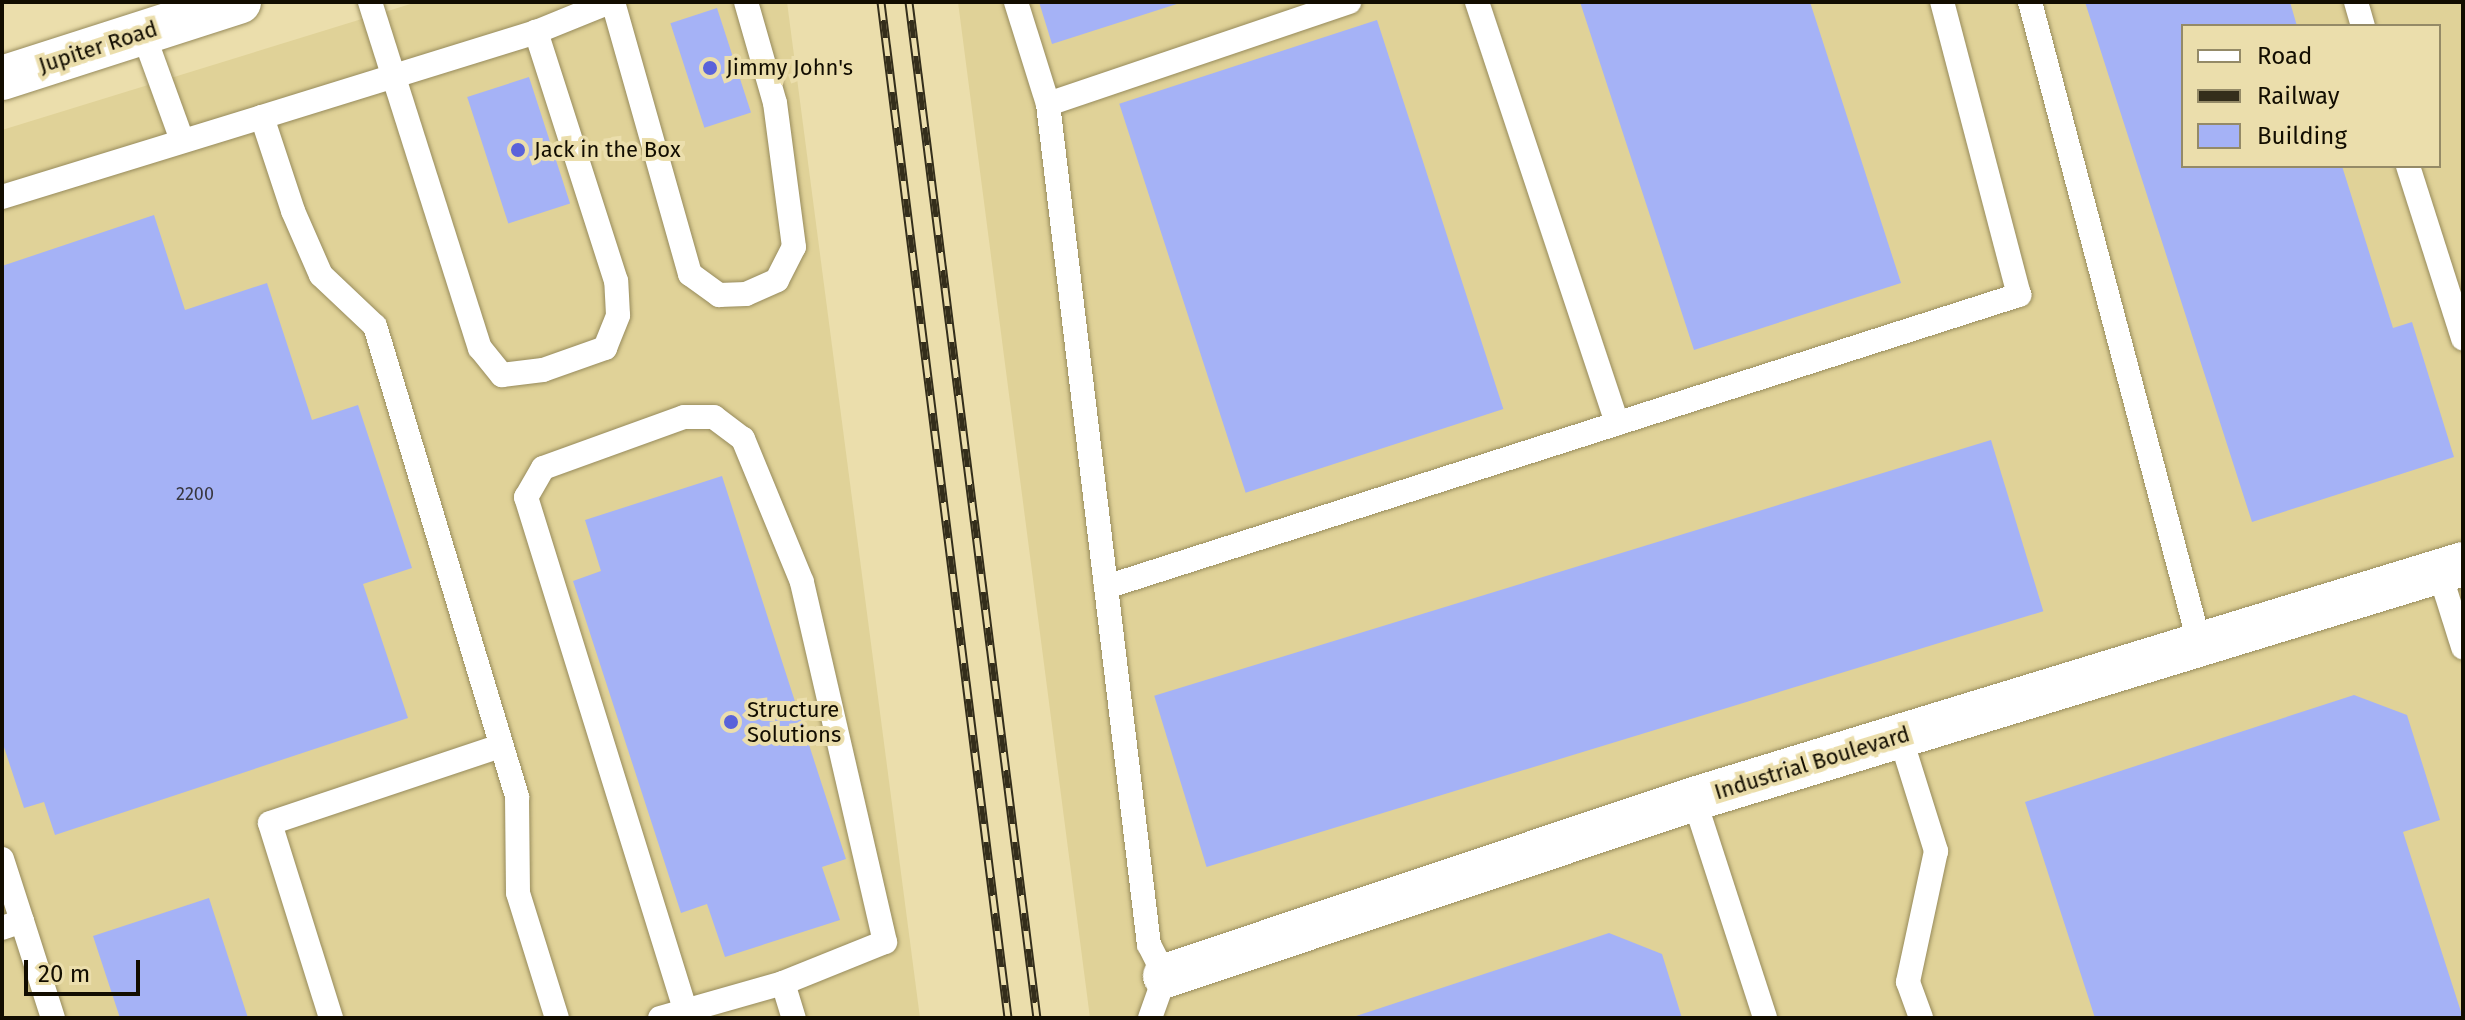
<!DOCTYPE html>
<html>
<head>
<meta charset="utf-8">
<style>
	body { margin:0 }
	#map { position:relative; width:2465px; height:1020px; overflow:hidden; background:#ebdeac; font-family:"Fira Sans",sans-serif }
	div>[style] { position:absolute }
	.built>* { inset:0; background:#e0d298 }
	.building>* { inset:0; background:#a5b2f6; transform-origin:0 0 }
	.roads { filter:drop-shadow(0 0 2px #978b5c) drop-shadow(0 0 2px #978b5c) }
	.service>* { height:24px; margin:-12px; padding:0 12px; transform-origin:12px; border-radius:12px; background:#fff }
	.minor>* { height:44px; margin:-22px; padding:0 22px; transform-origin:22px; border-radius:22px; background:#fff }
	.secondary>* { height:44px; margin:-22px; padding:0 22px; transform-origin:22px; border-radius:22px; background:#fff }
	.rail>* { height:9px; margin-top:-4.5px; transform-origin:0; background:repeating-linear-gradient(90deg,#ebdeac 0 18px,#342e1b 0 36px); box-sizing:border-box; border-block:2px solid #342e1b }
	.dots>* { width:22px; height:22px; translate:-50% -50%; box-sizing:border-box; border:4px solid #ebdeac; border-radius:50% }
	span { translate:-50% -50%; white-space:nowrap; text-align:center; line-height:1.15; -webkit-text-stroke:8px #ebdeac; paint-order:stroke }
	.number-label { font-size:18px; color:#37363e }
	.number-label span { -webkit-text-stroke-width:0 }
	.street-label { font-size:22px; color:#120d00 }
	.poi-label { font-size:22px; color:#120d00 }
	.left { translate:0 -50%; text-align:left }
	.frame { position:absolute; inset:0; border:4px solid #120d00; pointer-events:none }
	.legend { position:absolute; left:2181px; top:24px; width:260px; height:144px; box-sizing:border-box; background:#ebdeac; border:2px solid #948a67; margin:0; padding:10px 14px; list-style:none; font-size:24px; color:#120d00 }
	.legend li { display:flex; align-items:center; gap:16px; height:40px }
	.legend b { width:40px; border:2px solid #948a67 }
	.scale { position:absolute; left:24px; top:960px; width:116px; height:36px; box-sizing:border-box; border:4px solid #120d00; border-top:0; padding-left:10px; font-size:24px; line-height:28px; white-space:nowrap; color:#120d00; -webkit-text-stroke:6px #ebdeac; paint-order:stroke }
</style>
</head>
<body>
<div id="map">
	<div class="built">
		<i style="clip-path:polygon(417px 2px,787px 2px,920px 1018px,2px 1018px,2px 130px)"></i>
		<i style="clip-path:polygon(evenodd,958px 2px,2463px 2px,2463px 1018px,1090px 1018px,958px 2px,2183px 26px,2439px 26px,2439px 166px,2183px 166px,2183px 26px)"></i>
	</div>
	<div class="building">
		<i style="clip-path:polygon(1039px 2px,1180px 2px,1180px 3px,1052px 44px)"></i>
		<i style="clip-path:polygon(1580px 2px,1810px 2px,1901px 283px,1694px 350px)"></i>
		<i style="clip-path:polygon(2085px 2px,2290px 2px,2297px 26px,2183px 26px,2183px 166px,2342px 166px,2393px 328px,2412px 322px,2454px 457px,2252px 522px)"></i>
		<i style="left:717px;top:8px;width:110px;height:49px;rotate:72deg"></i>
		<i style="left:1377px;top:20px;width:409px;height:271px;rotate:72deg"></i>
		<i style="left:529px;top:77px;width:133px;height:65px;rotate:72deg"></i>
		<i style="clip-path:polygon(154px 215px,185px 310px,267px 283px,312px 420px,358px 405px,412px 568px,363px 584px,408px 718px,55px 835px,44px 802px,24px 808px,2px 741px,2px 266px)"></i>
		<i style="left:1991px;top:440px;width:179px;height:875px;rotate:73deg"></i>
		<i style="clip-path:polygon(722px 476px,846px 859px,822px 867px,840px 920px,725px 957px,707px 904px,681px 913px,573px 581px,601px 571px,585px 520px)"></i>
		<i style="clip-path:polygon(2354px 695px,2407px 715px,2440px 820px,2403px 832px,2463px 1018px,2095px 1018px,2025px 802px)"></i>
		<i style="clip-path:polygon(209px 898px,248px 1018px,120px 1018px,93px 936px)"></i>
		<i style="clip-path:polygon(1609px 933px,1662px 954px,1682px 1018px,1350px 1018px)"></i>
	</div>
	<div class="roads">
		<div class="service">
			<i style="left:370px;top:2px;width:363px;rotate:72.4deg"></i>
			<i style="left:480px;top:348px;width:35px;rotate:51deg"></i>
			<i style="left:502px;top:375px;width:41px;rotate:-7deg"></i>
			<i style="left:543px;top:370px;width:66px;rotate:-19.5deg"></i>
			<i style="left:605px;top:348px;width:35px;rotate:-68deg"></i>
			<i style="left:618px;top:315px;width:34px;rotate:-93deg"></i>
			<i style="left:616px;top:281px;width:262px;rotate:-107.8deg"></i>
			<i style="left:536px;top:32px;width:80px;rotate:-22.1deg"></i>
			<i style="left:613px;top:2px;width:283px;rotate:74.2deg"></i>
			<i style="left:690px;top:274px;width:36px;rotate:36deg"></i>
			<i style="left:719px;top:295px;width:27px;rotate:-2deg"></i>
			<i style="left:746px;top:294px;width:34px;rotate:-24deg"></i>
			<i style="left:777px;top:280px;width:37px;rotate:-63deg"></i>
			<i style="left:794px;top:247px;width:145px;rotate:-97.5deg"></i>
			<i style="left:775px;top:103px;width:105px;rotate:-106deg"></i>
			<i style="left:1016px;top:2px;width:107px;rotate:72.6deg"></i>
			<i style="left:1477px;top:2px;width:444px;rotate:71.6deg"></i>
			<i style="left:2030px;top:2px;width:666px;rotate:75.21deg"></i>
			<i style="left:2356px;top:2px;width:25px;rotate:74deg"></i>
			<i style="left:143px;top:33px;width:114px;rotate:70deg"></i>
			<i style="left:262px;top:117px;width:287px;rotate:-17.2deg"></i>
			<i style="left:2408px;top:166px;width:181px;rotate:72.3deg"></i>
			<i style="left:2px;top:197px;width:272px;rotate:-17.1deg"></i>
			<i style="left:262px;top:117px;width:99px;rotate:71.7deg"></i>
			<i style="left:293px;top:211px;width:70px;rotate:66.4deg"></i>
			<i style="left:321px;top:275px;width:74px;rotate:43.4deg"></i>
			<i style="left:375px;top:326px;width:492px;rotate:73.2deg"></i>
			<i style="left:517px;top:797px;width:96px;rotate:89.4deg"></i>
			<i style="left:518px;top:893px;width:131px;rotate:72.7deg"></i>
			<i style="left:2440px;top:574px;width:77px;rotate:72.5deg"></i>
			<i style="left:1106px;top:587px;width:959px;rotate:-17.74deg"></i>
			<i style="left:2019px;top:295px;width:303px;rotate:-104.7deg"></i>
			<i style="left:1900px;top:736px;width:121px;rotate:72.6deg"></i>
			<i style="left:1936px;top:851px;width:134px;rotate:102.1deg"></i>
			<i style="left:1908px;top:982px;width:38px;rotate:70deg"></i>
			<i style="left:1694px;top:799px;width:230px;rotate:72deg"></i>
			<i style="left:2px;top:859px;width:65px;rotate:72.1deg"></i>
			<i style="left:2px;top:928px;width:21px;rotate:-19deg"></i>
			<i style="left:22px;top:921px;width:102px;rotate:72.3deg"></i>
			<i style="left:783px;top:983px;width:37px;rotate:73deg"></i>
			<i style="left:331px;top:1018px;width:204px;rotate:-107.4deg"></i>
			<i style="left:270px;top:823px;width:243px;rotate:-18.5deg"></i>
			<i style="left:660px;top:1018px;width:128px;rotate:-15.9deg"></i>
			<i style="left:783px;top:983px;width:110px;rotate:-21.9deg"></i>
			<i style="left:885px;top:942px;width:369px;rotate:-103deg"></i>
			<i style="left:802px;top:582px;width:155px;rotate:-112.4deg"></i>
			<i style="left:743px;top:439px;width:36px;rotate:-143deg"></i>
			<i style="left:714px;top:417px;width:30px;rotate:180deg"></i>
			<i style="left:684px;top:417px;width:150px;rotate:160.1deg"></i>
			<i style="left:543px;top:468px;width:34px;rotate:120deg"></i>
			<i style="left:526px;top:497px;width:536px;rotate:72.75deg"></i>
			<i style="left:1150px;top:1018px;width:45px;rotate:-70.3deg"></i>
			<i style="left:1165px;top:976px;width:35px;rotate:-117deg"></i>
			<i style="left:1149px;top:945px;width:847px;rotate:-96.85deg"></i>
			<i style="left:1048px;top:104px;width:318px;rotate:-18.7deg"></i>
		</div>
		<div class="minor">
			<i style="left:1165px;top:976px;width:558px;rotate:-18.5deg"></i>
			<i style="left:1694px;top:799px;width:804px;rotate:-16.99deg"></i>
		</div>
		<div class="secondary">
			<i style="left:2px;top:78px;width:249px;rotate:-17.8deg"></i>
		</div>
	</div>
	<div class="rail">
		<i style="left:881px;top:2px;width:1024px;rotate:82.87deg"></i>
		<i style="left:909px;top:2px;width:1024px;rotate:82.82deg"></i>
	</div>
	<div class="dots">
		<i style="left:710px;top:68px;background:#5a62da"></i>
		<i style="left:518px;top:150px;background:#5a62da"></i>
		<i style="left:731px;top:722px;background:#5a62da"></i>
	</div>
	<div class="number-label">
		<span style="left:195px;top:494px">2200</span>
	</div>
	<div class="street-label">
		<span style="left:98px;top:47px;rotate:-18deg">Jupiter Road</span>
		<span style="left:1812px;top:763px;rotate:-17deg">Industrial Boulevard</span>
	</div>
	<div class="poi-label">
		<span class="left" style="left:726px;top:68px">Jimmy John's</span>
		<span class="left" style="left:534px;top:150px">Jack in the Box</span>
		<span class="left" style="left:747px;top:722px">Structure<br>Solutions</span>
	</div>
	<div class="frame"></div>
	<ul class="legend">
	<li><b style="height:10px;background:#fff"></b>Road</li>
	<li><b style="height:10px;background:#342e1b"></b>Railway</li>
	<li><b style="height:22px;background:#a5b2f6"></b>Building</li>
	</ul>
	<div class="scale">20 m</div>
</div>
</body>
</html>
